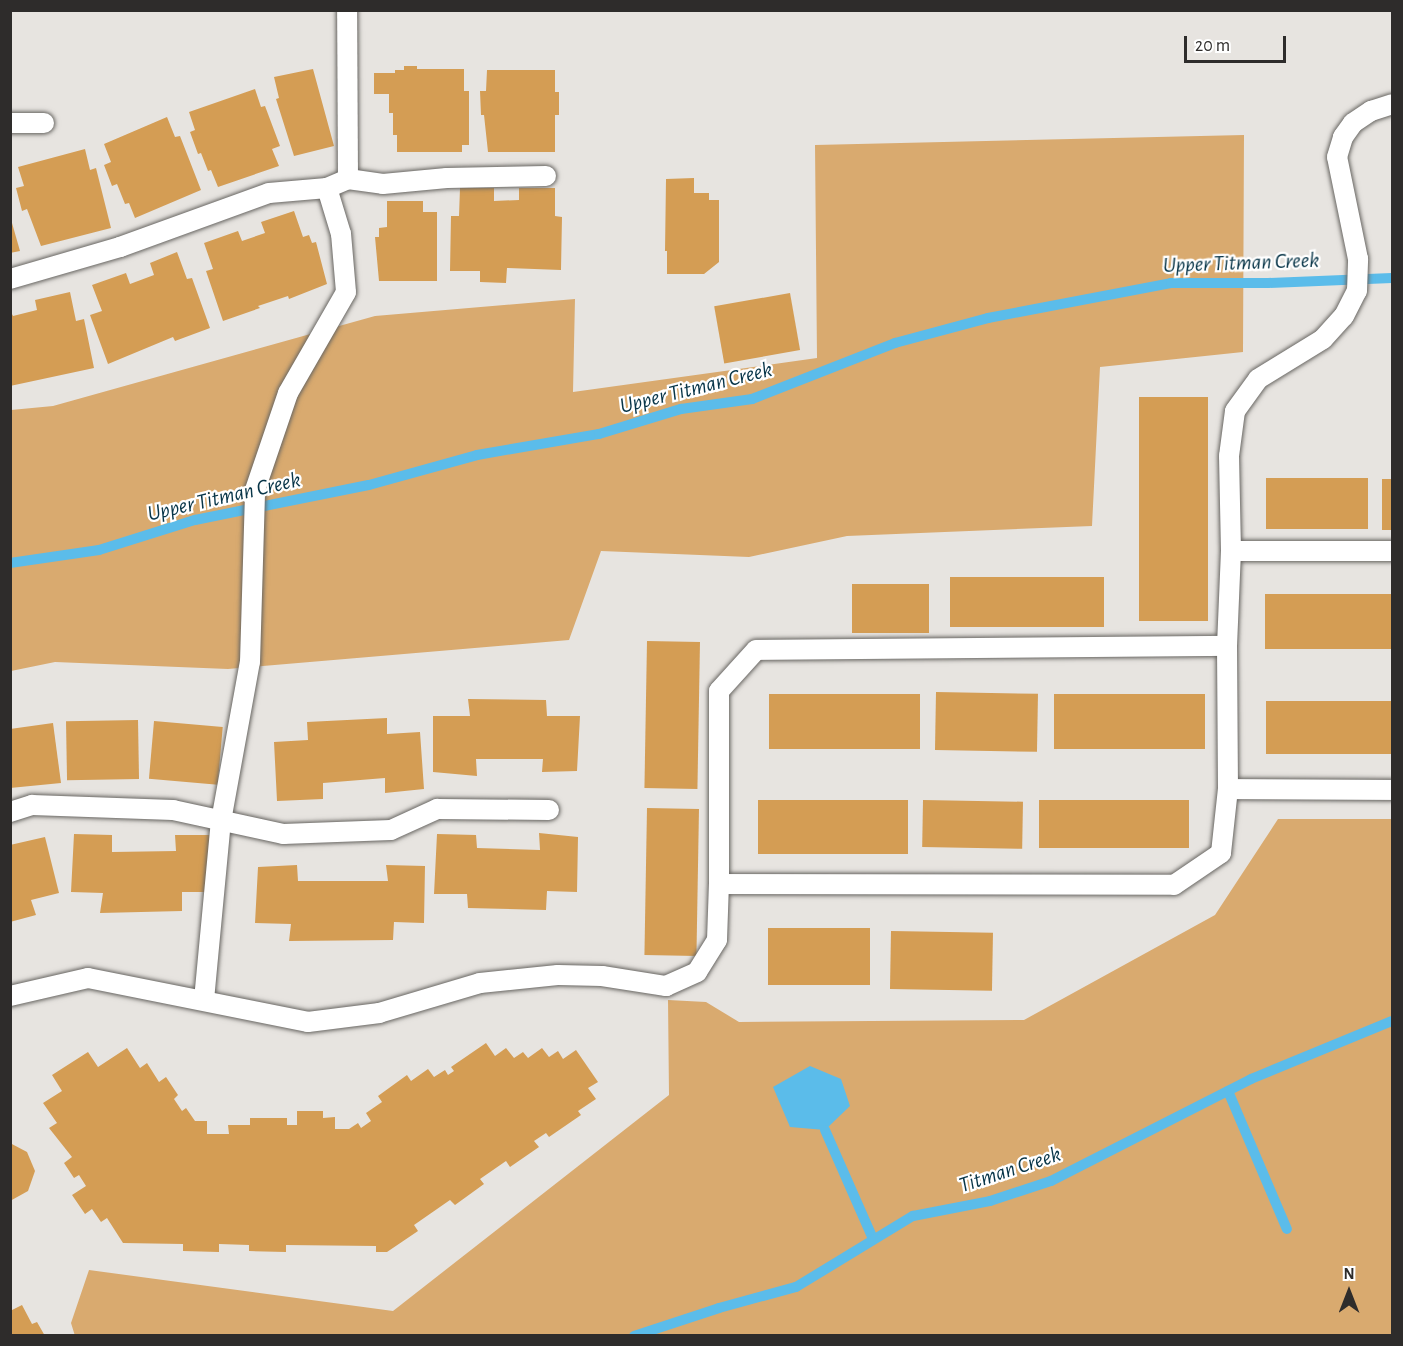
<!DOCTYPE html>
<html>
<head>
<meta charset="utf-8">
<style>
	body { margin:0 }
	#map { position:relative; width:1403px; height:1346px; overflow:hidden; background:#e7e4e0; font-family:"Alegreya Sans",sans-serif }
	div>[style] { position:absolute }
	.green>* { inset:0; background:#d9aa6f }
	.water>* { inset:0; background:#5bbcea }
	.stream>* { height:10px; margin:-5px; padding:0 5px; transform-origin:5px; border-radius:5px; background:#5bbcea }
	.building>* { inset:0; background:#d49d54; transform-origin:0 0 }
	.roads { filter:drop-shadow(0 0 2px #686662) drop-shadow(0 0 2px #686662) }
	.lane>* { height:20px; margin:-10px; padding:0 10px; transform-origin:10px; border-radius:10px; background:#fff }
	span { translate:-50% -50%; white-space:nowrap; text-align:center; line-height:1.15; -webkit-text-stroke:4.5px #fff; paint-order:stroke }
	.water-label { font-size:22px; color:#083548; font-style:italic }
	.frame { position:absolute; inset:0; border:12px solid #2e2c2b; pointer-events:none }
	.north { position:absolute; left:1319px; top:1262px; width:60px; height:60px; -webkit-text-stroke:4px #fff; paint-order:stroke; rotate:0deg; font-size:16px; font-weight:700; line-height:24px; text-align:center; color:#2e2c2b }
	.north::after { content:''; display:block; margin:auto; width:21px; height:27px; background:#2e2c2b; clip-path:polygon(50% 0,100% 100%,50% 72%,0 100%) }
	.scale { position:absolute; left:1184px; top:36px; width:102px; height:27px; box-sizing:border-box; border:3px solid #2e2c2b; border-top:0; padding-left:8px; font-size:18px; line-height:21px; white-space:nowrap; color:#2e2c2b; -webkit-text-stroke:4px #fff; paint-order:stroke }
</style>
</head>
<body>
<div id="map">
	<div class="green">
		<i style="clip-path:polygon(1244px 135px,1243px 352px,1100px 367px,1092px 526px,847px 536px,749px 557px,601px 551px,569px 640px,228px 669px,55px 662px,11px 671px,11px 410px,53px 406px,375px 316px,575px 299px,573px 392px,817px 358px,815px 145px)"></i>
		<i style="clip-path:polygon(1278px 819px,1392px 819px,1392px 1335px,75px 1336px,71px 1323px,89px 1270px,393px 1311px,669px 1095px,668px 1000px,706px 1002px,739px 1022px,1024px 1020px,1215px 915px)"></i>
	</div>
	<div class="water">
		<i style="clip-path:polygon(810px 1066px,841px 1079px,850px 1106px,825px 1130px,790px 1127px,773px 1087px)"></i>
	</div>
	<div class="stream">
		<i style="left:10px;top:563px;width:90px;rotate:-8.3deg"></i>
		<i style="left:99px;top:550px;width:101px;rotate:-17.4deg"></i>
		<i style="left:195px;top:520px;width:177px;rotate:-11.4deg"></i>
		<i style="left:369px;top:485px;width:112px;rotate:-15.5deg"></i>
		<i style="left:477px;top:455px;width:124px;rotate:-9.8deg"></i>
		<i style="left:599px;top:434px;width:86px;rotate:-17deg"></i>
		<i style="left:681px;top:409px;width:72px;rotate:-8deg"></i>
		<i style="left:752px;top:399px;width:154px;rotate:-21.4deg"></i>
		<i style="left:895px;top:343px;width:96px;rotate:-15deg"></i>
		<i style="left:988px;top:318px;width:186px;rotate:-10.8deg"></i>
		<i style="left:1171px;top:283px;width:97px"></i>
		<i style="left:1268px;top:283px;width:124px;rotate:-2.3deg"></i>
		<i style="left:1228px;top:1091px;width:150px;rotate:66.9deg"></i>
		<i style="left:825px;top:1130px;width:119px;rotate:66.2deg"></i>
		<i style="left:634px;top:1336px;width:89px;rotate:-18.2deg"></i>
		<i style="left:719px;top:1308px;width:80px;rotate:-15.3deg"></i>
		<i style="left:796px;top:1287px;width:137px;rotate:-31.3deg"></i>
		<i style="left:913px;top:1216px;width:78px;rotate:-11deg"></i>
		<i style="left:990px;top:1201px;width:64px;rotate:-18.2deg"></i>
		<i style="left:1051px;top:1181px;width:225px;rotate:-27deg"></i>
		<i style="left:1251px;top:1079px;width:152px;rotate:-22.4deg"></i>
	</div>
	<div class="building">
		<i style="clip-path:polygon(404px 66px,417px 66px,417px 69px,464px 69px,464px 91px,469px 91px,469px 145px,462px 145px,462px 152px,397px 152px,397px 135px,393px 135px,393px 113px,389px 113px,389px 94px,374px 94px,374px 73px,395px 73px,395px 70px,404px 70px)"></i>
		<i style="clip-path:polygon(313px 69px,334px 146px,294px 156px,276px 99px,279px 98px,274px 77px)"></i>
		<i style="clip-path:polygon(487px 70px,555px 70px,555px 92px,559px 92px,559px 115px,555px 115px,555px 152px,488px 152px,484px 115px,481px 115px,480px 91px,486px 91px)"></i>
		<i style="clip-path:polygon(255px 89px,261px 107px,265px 106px,280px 146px,272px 149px,279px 166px,218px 187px,211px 170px,208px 171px,201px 153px,198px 154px,190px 132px,195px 130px,189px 112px)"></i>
		<i style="clip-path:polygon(167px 117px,175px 137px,180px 136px,201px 190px,135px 218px,129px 203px,125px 204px,117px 184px,112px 186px,104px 165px,111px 162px,104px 144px)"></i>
		<i style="clip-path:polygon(85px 149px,90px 170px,96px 168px,111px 228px,41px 246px,27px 209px,22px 211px,16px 188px,24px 186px,18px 167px)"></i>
		<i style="clip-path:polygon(694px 178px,694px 193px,709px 193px,709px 200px,719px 200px,719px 262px,704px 274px,667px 274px,667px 251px,665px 251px,666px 179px)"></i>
		<i style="clip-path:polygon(460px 188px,494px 188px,494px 201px,519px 200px,519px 188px,555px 188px,555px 216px,562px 217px,561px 270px,507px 268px,506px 283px,480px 282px,480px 271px,450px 271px,451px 216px,459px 216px)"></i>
		<i style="clip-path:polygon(387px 201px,423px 201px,423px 212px,437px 212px,437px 281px,379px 281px,375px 237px,379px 237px,379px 228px,387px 227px)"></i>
		<i style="clip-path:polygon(294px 211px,303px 237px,309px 235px,312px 243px,316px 242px,327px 284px,289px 299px,288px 296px,258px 306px,260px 308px,223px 321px,206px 271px,213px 269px,204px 243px,238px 231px,242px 241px,265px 233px,261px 222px)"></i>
		<i style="clip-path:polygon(10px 216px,20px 251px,10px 253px)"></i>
		<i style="clip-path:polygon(177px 252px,187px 279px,192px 278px,210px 328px,175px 341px,173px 337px,108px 364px,90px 315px,102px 311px,92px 285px,126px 273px,130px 284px,154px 275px,150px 263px)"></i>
		<i style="clip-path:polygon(70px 292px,76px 321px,84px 319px,94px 368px,10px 386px,10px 310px,13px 316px,37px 310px,35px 300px)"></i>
		<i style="left:790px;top:293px;width:58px;height:77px;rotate:80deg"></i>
		<i style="left:1139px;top:397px;width:69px;height:224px"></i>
		<i style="left:1266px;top:478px;width:102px;height:51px"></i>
		<i style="left:1382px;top:479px;width:10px;height:51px"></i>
		<i style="left:950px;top:577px;width:154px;height:50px"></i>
		<i style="left:852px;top:584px;width:77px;height:49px"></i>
		<i style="left:1392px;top:594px;width:55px;height:127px;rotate:90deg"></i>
		<i style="left:647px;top:641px;width:53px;height:147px;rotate:1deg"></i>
		<i style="left:936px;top:692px;width:102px;height:58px;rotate:1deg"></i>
		<i style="left:769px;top:694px;width:151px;height:55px"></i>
		<i style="left:1054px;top:694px;width:151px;height:55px"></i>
		<i style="clip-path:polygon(468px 699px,546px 700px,547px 716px,580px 716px,577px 771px,542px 772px,543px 759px,476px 759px,477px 776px,433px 772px,433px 716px,470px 716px)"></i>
		<i style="left:1266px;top:701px;width:126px;height:53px"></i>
		<i style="clip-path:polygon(387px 718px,387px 734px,420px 732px,424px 789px,385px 793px,385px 778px,323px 783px,323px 799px,277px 801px,274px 742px,308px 740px,307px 722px)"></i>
		<i style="left:138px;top:720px;width:59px;height:72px;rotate:89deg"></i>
		<i style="left:154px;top:721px;width:69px;height:58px;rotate:5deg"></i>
		<i style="clip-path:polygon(53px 723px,61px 783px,10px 788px,10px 729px)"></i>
		<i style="left:758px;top:800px;width:150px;height:54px"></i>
		<i style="left:923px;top:800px;width:100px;height:47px;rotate:1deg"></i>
		<i style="left:1039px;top:800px;width:150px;height:48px"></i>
		<i style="left:647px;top:808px;width:52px;height:147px;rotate:1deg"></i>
		<i style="clip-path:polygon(539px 833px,578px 837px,577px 892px,547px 891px,546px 910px,468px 908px,467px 894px,434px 894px,437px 834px,476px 835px,477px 848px,540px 850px)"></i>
		<i style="clip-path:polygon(74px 834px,112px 835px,112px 852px,176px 851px,175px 835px,214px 835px,211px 892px,182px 892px,182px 911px,100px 913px,103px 893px,71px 892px)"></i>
		<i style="clip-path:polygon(45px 837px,59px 893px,31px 900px,36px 915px,10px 922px,10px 845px)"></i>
		<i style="clip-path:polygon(297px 865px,298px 881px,388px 881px,386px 865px,425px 866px,424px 923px,394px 922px,393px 940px,289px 941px,291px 924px,255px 923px,258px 867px)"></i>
		<i style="left:768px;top:928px;width:102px;height:57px"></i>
		<i style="left:891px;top:931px;width:102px;height:58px;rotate:1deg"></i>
		<i style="clip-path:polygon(486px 1043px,495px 1056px,506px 1048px,514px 1058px,523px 1052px,528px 1058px,542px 1048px,549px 1057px,558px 1051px,563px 1059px,576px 1050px,598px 1082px,588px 1088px,596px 1099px,578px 1111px,581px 1115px,549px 1137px,546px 1133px,534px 1141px,539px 1147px,510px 1167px,506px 1161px,480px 1179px,484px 1184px,455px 1205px,450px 1200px,414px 1225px,418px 1231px,387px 1252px,376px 1252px,376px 1246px,286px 1245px,286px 1252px,249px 1251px,249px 1245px,219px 1244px,219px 1252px,183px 1251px,183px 1244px,123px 1243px,107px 1218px,101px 1222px,92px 1209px,85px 1214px,72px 1195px,86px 1186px,79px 1175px,74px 1178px,64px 1163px,72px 1157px,49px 1128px,57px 1123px,43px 1103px,62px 1091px,52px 1075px,88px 1052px,98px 1067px,127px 1048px,140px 1068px,147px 1063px,159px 1082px,166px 1077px,178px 1095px,174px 1099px,182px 1111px,186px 1108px,195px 1121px,207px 1121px,207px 1134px,229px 1134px,228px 1125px,250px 1125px,250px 1118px,287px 1118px,287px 1125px,297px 1125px,297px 1111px,323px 1111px,323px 1118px,335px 1117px,335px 1129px,349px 1129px,358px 1123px,361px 1128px,371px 1121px,366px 1113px,382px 1102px,378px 1096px,407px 1075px,411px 1081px,428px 1069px,434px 1077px,445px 1070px,448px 1075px,454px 1071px,451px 1067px)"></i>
		<i style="clip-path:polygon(10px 1143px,27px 1152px,35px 1171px,28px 1191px,10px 1201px)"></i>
		<i style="clip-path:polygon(22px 1305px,32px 1324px,37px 1322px,45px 1336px,10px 1336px,10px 1306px,12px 1310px)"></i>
	</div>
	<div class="roads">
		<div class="lane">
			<i style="left:10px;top:123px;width:34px"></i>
			<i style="left:348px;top:179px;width:35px;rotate:8deg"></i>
			<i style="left:383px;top:184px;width:64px;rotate:-5.4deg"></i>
			<i style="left:447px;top:178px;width:99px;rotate:-1.2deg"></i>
			<i style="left:10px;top:279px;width:115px;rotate:-16.2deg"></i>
			<i style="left:120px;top:247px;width:158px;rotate:-19.9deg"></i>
			<i style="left:269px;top:193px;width:58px;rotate:-4.9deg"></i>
			<i style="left:327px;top:188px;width:23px;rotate:-23deg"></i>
			<i style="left:348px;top:179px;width:169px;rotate:-90.3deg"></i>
			<i style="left:1231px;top:551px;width:161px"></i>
			<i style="left:1228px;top:789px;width:164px;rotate:0.3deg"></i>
			<i style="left:10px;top:812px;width:23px;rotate:-18deg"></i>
			<i style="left:32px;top:805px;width:141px;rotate:2deg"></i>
			<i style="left:173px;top:810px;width:113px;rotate:12.3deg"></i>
			<i style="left:283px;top:834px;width:108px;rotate:-2.1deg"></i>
			<i style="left:391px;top:830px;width:51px;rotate:-24.5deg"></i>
			<i style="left:437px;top:809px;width:112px;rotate:0.5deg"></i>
			<i style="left:719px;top:884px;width:193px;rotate:-90deg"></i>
			<i style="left:719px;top:691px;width:55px;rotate:-47.9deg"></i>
			<i style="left:756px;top:650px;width:471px;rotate:-0.5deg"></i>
			<i style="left:10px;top:996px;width:80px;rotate:-13deg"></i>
			<i style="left:88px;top:978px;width:224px;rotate:11.3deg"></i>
			<i style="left:308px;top:1022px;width:72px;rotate:-7.2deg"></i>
			<i style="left:379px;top:1013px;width:105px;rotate:-16.5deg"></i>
			<i style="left:480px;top:983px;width:78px;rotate:-5.9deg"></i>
			<i style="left:558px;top:975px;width:44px;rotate:1.3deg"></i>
			<i style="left:602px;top:976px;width:65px;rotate:8.9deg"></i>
			<i style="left:666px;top:986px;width:34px;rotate:-24deg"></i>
			<i style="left:697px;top:972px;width:38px;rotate:-58deg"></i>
			<i style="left:717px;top:940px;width:56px;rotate:-88deg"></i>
			<i style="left:719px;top:884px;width:455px;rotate:0.1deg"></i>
			<i style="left:1174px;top:885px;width:57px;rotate:-34.2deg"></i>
			<i style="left:1221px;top:853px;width:64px;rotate:-83.8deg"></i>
			<i style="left:1228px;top:789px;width:143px;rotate:-90.4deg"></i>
			<i style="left:1227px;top:646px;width:95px;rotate:-87.6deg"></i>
			<i style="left:1231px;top:551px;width:95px;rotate:-91.2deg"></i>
			<i style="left:1229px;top:456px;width:45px;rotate:-82.4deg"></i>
			<i style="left:1235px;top:411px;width:39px;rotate:-54deg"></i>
			<i style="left:1258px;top:379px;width:76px;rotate:-31.6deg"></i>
			<i style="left:1323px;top:339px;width:31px;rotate:-48deg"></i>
			<i style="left:1344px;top:316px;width:28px;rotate:-63deg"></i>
			<i style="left:1357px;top:291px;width:32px;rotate:-88deg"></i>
			<i style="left:1358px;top:259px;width:104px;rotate:-101.6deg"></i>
			<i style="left:1337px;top:157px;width:21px;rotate:-73deg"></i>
			<i style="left:1343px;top:137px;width:17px;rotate:-54deg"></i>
			<i style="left:1353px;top:123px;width:22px;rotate:-34deg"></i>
			<i style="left:1371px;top:111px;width:22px;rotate:-18deg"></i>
			<i style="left:204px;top:1000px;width:180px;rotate:-84.6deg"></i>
			<i style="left:221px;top:821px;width:162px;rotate:-79.7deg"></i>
			<i style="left:250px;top:662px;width:172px;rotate:-88.3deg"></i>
			<i style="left:255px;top:490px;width:102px;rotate:-71.2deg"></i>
			<i style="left:288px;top:393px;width:116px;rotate:-60.1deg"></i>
			<i style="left:346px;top:292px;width:58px;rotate:-94.9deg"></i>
			<i style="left:341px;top:234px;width:48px;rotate:-106.9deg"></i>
		</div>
	</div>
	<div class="water-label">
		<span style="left:1241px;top:263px;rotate:-2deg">Upper Titman Creek</span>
		<span style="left:696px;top:388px;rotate:-14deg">Upper Titman Creek</span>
		<span style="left:224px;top:497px;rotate:-13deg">Upper Titman Creek</span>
		<span style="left:1010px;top:1170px;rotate:-18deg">Titman Creek</span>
	</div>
	<div class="frame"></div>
	<div class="north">N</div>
	<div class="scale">20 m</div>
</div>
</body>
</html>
